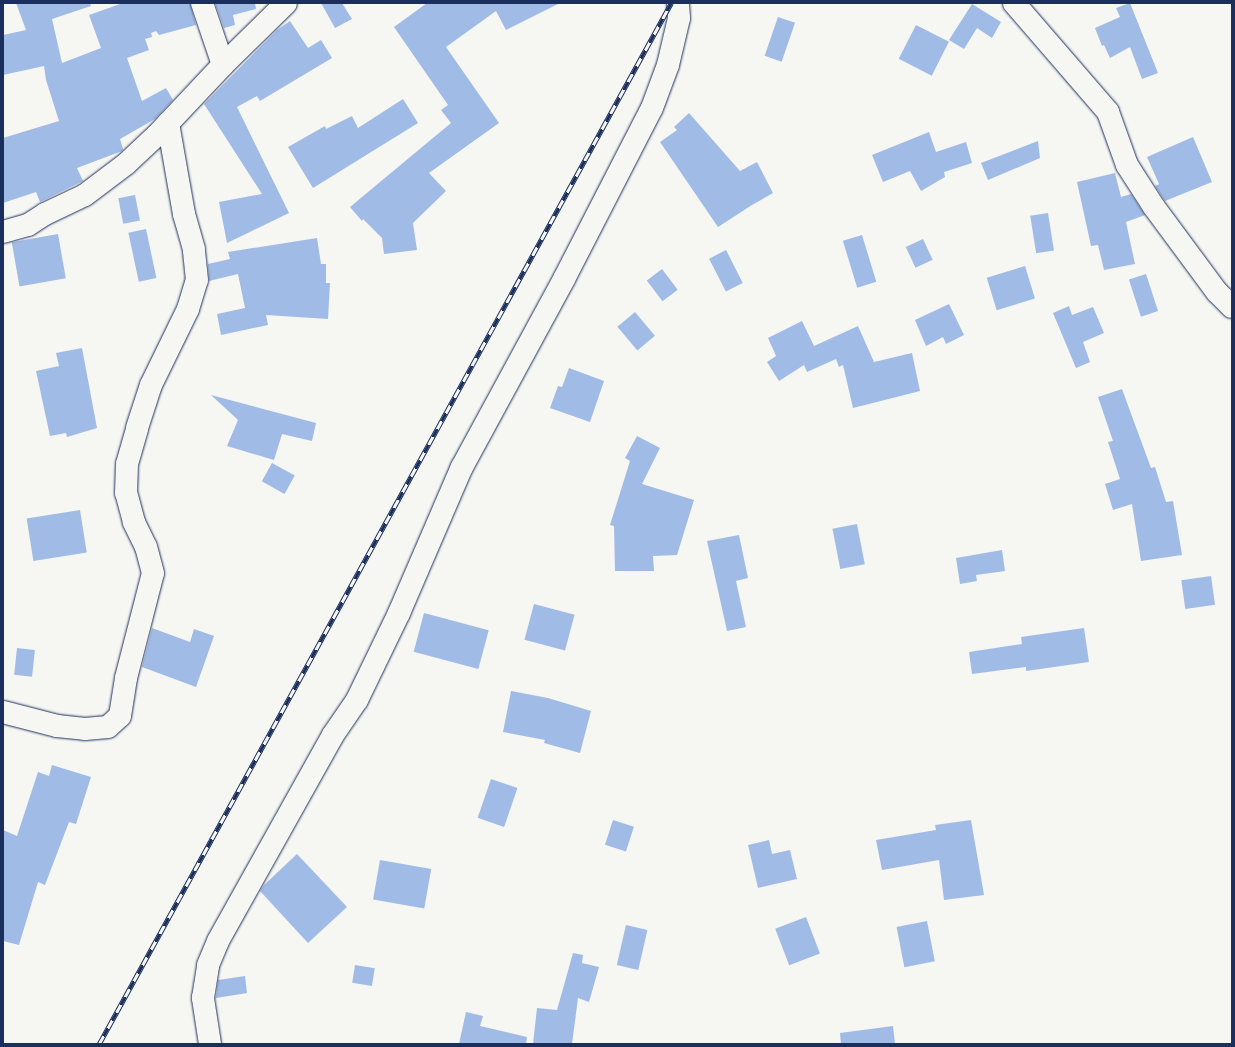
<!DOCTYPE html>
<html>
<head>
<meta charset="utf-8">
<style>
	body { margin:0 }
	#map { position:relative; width:1235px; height:1047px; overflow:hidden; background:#f6f6f2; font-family:"Balsamiq Sans",sans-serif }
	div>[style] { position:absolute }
	.building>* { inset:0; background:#a1bbe7; transform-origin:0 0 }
	.roads { filter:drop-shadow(0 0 1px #1b2f5e) drop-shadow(0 0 1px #1b2f5e) }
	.street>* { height:22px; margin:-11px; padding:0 11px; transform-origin:11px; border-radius:11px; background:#f6f6f2 }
	.rail>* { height:4.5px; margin-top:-2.25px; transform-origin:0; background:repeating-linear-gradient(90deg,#f6f6f2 0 9px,#1b2f5e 0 18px); box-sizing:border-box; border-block:1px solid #1b2f5e }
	span { translate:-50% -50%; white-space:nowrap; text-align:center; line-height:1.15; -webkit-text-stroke:4px #f6f6f2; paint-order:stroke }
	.frame { position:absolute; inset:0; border:4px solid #1b2f5e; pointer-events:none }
</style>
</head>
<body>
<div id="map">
	<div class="building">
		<i style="clip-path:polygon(16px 3px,90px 3px,91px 6px,52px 19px,62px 63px,101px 48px,89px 15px,123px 3px,190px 3px,196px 25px,159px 35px,156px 31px,151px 33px,152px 37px,145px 39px,149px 50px,127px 58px,142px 101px,166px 88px,173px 100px,155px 119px,120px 139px,123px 149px,122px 151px,77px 168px,83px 181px,40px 202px,36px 192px,3px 203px,3px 138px,59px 121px,46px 80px,44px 66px,3px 75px,3px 35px,26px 30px)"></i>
		<i style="clip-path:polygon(215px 3px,255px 3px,256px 9px,233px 15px,235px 25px,224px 28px)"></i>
		<i style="clip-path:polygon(321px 3px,342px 3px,352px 19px,335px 28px)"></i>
		<i style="clip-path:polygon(427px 3px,560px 3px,506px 30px,496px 11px,446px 47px,499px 123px,429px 173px,446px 191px,413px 223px,417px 250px,384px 254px,382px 238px,363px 219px,362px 221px,350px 207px,451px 123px,441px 110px,448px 105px,394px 27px)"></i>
		<i style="clip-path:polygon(1130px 3px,1158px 73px,1142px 79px,1130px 47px,1110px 58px,1104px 45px,1102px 46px,1095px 28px,1120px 17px,1116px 8px)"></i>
		<i style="clip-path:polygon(972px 4px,1001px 22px,992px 38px,977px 28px,964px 49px,949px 40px)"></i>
		<i style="left:778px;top:17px;width:18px;height:41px;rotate:19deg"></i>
		<i style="clip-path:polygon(290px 21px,308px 48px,321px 40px,332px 58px,260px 101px,257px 96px,237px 107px,289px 213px,227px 243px,219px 202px,262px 194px,204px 104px,277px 30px)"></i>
		<i style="left:916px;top:25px;width:37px;height:38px;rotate:27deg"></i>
		<i style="clip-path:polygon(403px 99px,418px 123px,313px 188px,288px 147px,325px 126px,326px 129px,352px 116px,358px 128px)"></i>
		<i style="clip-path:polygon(689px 113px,740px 171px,757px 162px,773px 193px,752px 205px,718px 227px,660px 142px,677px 130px,674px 127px)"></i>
		<i style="clip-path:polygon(929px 132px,936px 152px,966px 142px,972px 163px,944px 172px,945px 177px,921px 191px,910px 171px,883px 182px,872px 155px)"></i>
		<i style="clip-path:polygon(1193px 137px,1212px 182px,1165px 201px,1155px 186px,1159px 184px,1147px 157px)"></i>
		<i style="clip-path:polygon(1038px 141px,1040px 158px,988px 180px,981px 163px)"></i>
		<i style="clip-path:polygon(1115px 173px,1121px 197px,1131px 194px,1145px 215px,1126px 222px,1135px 264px,1104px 270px,1098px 245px,1091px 246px,1077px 182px)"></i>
		<i style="left:135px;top:195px;width:26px;height:17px;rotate:79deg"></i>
		<i style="left:1048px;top:213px;width:38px;height:18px;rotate:81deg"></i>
		<i style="left:146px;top:229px;width:50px;height:18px;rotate:78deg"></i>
		<i style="left:58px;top:234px;width:45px;height:47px;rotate:80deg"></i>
		<i style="left:862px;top:235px;width:49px;height:20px;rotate:73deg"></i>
		<i style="clip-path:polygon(317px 238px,321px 264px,326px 264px,326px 283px,330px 283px,328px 319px,266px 315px,268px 325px,221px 335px,217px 314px,245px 308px,238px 274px,209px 281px,208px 264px,230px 259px,228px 252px)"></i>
		<i style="left:923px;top:239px;width:23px;height:19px;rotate:65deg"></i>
		<i style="left:726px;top:250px;width:37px;height:19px;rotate:63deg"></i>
		<i style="left:1025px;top:266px;width:34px;height:40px;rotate:73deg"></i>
		<i style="left:662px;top:269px;width:26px;height:19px;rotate:53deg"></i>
		<i style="left:1146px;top:274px;width:39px;height:18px;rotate:72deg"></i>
		<i style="clip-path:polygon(949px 304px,964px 335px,946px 344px,943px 337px,926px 346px,915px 320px)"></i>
		<i style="clip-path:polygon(1069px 306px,1072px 315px,1093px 307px,1104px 333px,1083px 342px,1090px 362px,1076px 368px,1053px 313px)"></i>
		<i style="left:635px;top:312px;width:31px;height:23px;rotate:50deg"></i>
		<i style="clip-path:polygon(802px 321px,814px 346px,858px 326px,874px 362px,912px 353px,920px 391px,853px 408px,843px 365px,839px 367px,836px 359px,807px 372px,804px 365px,779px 381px,767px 362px,776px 356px,768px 338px)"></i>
		<i style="clip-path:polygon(82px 348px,97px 428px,67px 437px,66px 433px,50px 436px,36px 371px,59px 366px,56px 353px)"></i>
		<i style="clip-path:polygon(569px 368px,604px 381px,590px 422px,550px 408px,558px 386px,562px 387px)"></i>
		<i style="clip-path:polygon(1122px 389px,1151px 468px,1155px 467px,1166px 502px,1173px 501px,1182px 555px,1141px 561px,1132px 504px,1113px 510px,1105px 484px,1120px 479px,1108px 442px,1113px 441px,1098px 397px)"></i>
		<i style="clip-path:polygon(211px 395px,316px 423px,312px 441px,282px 434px,274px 460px,227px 446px,238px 420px)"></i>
		<i style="clip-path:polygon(637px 436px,660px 448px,642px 484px,694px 500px,677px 555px,653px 556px,654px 571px,615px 571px,614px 526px,610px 525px,630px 461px,625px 458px)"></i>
		<i style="left:272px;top:463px;width:26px;height:21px;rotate:29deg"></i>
		<i style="left:80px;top:510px;width:43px;height:54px;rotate:81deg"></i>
		<i style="left:857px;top:524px;width:41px;height:25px;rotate:79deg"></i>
		<i style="clip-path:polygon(739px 535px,748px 578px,736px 581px,746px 627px,727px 631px,707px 541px)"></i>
		<i style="clip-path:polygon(1002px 550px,1005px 571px,976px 575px,977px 581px,960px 584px,956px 558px)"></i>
		<i style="left:1211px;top:576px;width:29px;height:30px;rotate:82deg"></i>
		<i style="left:534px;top:604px;width:42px;height:37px;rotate:15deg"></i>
		<i style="left:424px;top:613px;width:67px;height:40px;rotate:15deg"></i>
		<i style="clip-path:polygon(152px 628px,190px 642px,194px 629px,214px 636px,196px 687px,142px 667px)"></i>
		<i style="clip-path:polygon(1084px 628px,1089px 662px,1026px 671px,1026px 667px,972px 674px,969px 652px,1022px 644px,1021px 637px)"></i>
		<i style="left:17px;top:648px;width:18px;height:27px;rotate:6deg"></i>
		<i style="clip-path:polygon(511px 691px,548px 698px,591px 711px,580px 753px,544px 743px,545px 740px,503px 732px)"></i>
		<i style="clip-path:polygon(52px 765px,91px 777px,76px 824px,69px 822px,45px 885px,38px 882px,19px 945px,3px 941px,3px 830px,17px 836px,38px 772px,49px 776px)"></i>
		<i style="left:491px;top:779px;width:28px;height:41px;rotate:19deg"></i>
		<i style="left:613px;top:820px;width:22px;height:26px;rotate:18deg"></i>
		<i style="clip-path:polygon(971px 820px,984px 895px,944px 900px,939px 860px,882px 870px,876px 840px,936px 830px,935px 825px)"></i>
		<i style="clip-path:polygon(769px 840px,772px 854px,790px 850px,797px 879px,758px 888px,748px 845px)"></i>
		<i style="clip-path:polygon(297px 854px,347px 907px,308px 943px,260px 891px,264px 885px)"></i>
		<i style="left:380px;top:860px;width:52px;height:40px;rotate:10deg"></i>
		<i style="left:806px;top:917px;width:39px;height:33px;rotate:69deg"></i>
		<i style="left:927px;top:921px;width:41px;height:31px;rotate:79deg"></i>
		<i style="left:626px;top:925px;width:22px;height:41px;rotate:13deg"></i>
		<i style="clip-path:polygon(573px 953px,583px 955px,582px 963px,599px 967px,589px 1002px,578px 998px,572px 1044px,533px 1044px,537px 1008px,557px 1010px)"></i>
		<i style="left:355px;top:965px;width:20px;height:18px;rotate:9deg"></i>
		<i style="clip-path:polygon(245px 976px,247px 993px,216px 998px,218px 980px)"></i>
		<i style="clip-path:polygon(466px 1012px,483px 1016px,480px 1026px,527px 1037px,526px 1044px,459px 1044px)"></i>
		<i style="clip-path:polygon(893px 1026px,895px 1044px,841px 1044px,840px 1033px)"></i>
	</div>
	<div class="roads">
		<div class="street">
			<i style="left:202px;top:3px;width:65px;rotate:71.3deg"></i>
			<i style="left:1014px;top:3px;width:144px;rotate:49.2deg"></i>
			<i style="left:1108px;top:112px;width:56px;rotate:70.3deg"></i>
			<i style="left:1127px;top:165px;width:50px;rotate:57.3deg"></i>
			<i style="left:1154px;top:207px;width:106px;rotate:53.5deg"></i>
			<i style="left:1217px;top:292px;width:21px;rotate:45deg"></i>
			<i style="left:3px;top:232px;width:26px;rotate:-16deg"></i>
			<i style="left:28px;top:225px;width:20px;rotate:-33deg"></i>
			<i style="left:45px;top:214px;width:44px;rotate:-25.4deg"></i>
			<i style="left:85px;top:195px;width:51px;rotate:-37.1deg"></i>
			<i style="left:126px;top:164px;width:42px;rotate:-43.1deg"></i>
			<i style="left:157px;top:135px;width:96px;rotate:-46.7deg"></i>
			<i style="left:223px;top:65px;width:88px;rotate:-44.5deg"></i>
			<i style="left:3px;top:712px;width:56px;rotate:14.5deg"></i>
			<i style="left:57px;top:726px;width:28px;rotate:6deg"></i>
			<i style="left:85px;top:729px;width:23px;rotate:-5deg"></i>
			<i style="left:108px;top:727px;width:16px;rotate:-43deg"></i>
			<i style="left:120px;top:716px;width:38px;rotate:-81deg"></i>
			<i style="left:126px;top:678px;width:108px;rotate:-75.6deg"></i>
			<i style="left:153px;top:573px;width:27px;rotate:-105deg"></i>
			<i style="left:146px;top:547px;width:28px;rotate:-116deg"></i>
			<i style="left:134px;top:522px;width:30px;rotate:-105deg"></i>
			<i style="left:126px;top:493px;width:29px;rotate:-88deg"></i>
			<i style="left:127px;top:464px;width:37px;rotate:-74deg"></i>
			<i style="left:137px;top:428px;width:45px;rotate:-72deg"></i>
			<i style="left:151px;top:385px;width:85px;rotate:-64deg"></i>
			<i style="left:188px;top:309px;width:30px;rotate:-73deg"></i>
			<i style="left:197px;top:280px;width:31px;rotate:-96deg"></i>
			<i style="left:194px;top:249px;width:36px;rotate:-106deg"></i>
			<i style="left:184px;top:214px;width:92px;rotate:-100deg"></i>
			<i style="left:210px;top:1044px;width:47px;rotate:-98.7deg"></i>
			<i style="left:203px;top:998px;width:33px;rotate:-81deg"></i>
			<i style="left:208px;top:965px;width:26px;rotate:-67deg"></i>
			<i style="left:218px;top:941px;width:236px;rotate:-60.8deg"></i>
			<i style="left:333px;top:735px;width:42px;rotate:-55.6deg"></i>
			<i style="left:357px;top:700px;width:97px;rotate:-64.2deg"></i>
			<i style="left:399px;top:613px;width:159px;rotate:-66.7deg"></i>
			<i style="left:462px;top:467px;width:214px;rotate:-61.5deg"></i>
			<i style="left:564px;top:279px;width:192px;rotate:-62.8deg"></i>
			<i style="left:652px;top:108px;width:46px;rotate:-69.6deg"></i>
			<i style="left:668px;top:65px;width:48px;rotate:-76.8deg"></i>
			<i style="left:679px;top:18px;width:15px;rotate:-94deg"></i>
		</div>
	</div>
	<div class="rail">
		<i style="left:99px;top:1044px;width:1188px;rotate:-61.21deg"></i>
	</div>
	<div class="frame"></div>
</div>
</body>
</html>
